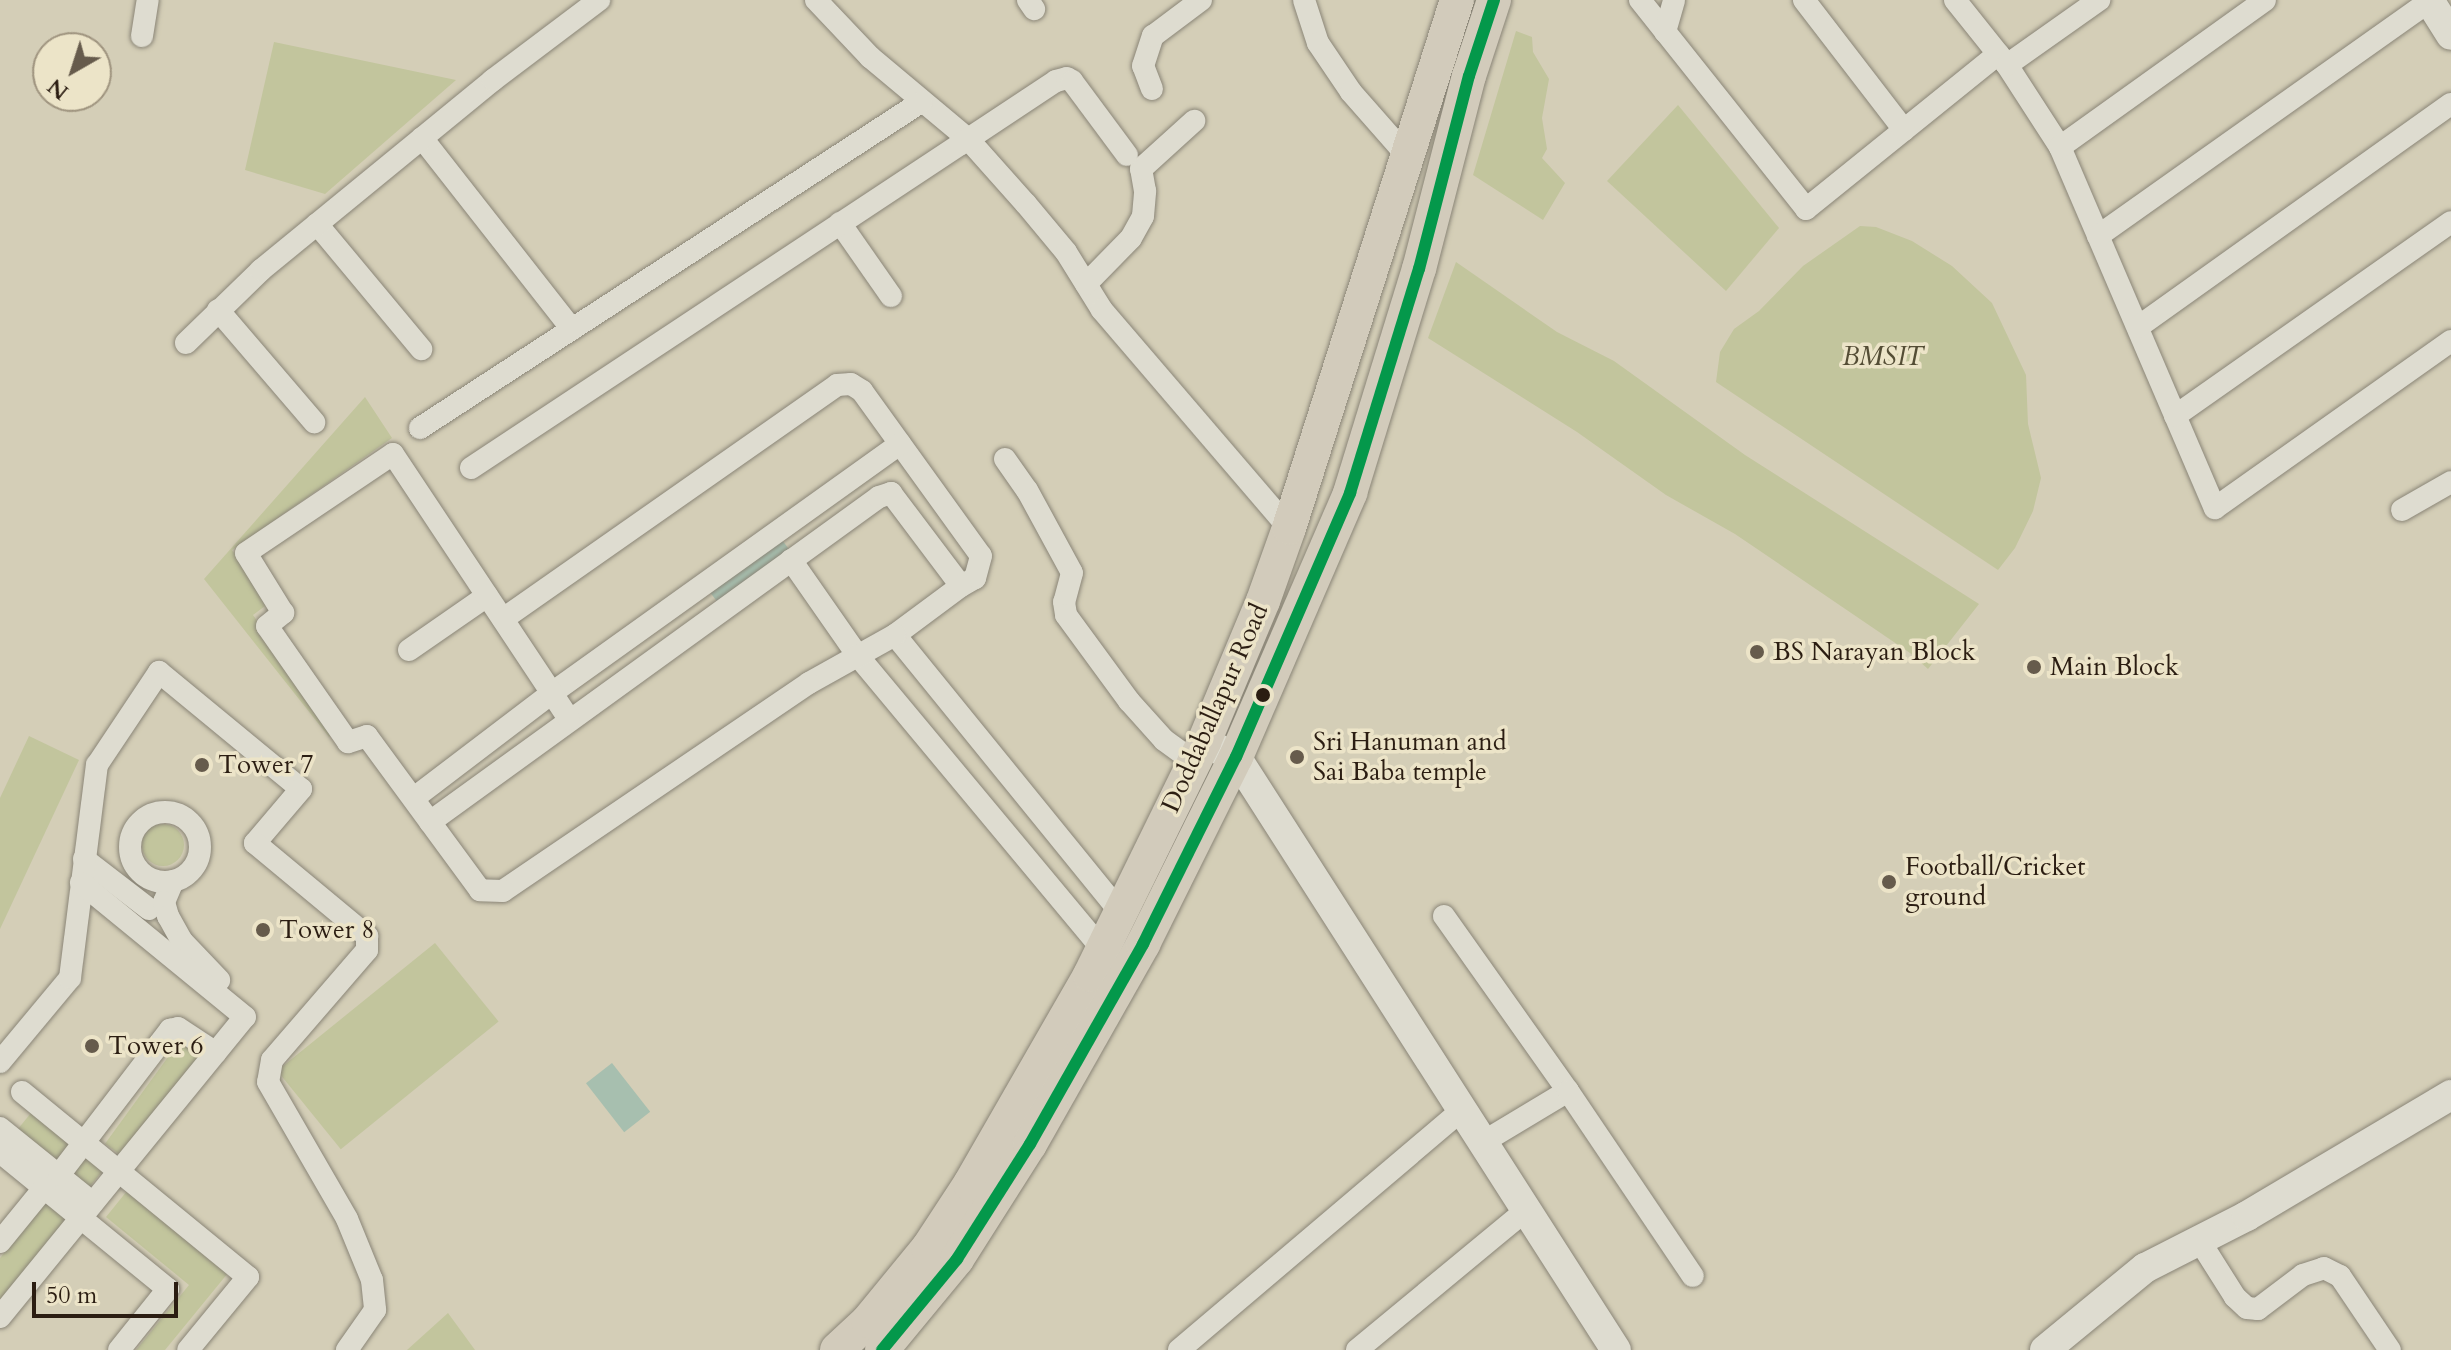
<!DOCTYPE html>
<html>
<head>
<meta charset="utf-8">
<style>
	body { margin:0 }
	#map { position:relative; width:2451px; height:1350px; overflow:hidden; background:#d4ceb7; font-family:Cardo,serif }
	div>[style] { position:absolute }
	.green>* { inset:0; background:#c2c59d; transform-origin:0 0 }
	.round { border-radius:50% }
	.water>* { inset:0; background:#a7bfaf; transform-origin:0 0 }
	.roads { filter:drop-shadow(0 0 2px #8a8577) drop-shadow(0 0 2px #8a8577) }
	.street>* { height:22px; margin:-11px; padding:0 11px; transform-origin:11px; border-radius:11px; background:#dedcd0 }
	.street>.ring { margin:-11px; padding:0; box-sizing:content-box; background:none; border:22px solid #dedcd0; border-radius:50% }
	.secondary>* { height:30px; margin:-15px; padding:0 15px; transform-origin:15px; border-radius:15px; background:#dedcd0 }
	.primary>* { height:34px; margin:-17px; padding:0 17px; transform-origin:17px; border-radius:17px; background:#d2cbbb }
	.bus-1>* { height:12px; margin:-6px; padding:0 6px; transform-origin:6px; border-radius:6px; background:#04984b }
	.dots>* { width:22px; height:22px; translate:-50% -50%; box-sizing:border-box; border:4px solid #ece4c8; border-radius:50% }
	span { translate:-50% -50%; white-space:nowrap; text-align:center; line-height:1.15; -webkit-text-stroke:7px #ece4c8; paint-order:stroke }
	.park-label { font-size:26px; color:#544d35; font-style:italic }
	.poi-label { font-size:26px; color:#2b1d12 }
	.left { translate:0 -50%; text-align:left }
	.street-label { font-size:26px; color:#2b1d12 }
	.north { position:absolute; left:32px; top:32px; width:80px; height:80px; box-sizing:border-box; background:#ece4c8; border:2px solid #9f947f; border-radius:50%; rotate:219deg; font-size:22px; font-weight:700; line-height:32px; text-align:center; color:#2b1d12 }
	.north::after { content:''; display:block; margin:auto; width:28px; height:36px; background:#665b4c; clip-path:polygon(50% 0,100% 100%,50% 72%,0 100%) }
	.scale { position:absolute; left:32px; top:1282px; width:146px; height:36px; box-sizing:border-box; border:4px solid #2b1d12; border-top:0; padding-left:10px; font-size:24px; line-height:28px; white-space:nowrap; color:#2b1d12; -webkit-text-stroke:6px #ece4c8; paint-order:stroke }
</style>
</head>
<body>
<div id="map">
	<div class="green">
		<i style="clip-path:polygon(1516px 31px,1532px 37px,1533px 52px,1549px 79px,1542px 118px,1547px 149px,1542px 158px,1565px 183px,1543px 220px,1473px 175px)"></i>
		<i style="clip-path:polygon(274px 42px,456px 80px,325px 194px,245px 170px)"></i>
		<i style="clip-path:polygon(1678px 105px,1779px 228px,1726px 291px,1607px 181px)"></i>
		<i style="clip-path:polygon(1860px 226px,1876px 227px,1912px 241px,1952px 266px,1992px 303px,2026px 375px,2028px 424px,2041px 478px,2033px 511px,2015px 548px,1998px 570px,1716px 382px,1720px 352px,1734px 329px,1759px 311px,1803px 266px)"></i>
		<i style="clip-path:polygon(1456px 262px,1557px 332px,1614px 361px,1745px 455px,1979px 604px,1928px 669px,1910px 653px,1735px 534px,1666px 495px,1577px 432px,1428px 338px)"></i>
		<i style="clip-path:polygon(365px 397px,392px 438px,232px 550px,269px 603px,253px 615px,334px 733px,329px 737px,204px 579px)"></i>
		<i style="clip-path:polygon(29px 736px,79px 760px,0 929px,0 798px)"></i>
		<i class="round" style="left:142px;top:824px;width:42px;height:42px"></i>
		<i style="left:435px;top:943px;width:101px;height:203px;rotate:51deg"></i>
		<i style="left:192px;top:1024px;width:26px;height:148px;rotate:36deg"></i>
		<i style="left:35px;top:1108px;width:92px;height:30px;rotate:39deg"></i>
		<i style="clip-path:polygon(127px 1191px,228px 1273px,165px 1350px,136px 1350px,189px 1285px,106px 1217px)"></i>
		<i style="clip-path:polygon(45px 1202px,67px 1221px,0 1302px,0 1258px)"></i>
		<i style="clip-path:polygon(448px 1313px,475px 1350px,407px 1350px)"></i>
	</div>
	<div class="water">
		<i style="left:773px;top:528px;width:31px;height:89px;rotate:53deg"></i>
		<i style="left:612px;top:1063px;width:62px;height:33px;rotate:52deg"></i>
	</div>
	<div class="roads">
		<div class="street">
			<i style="left:816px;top:0;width:79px;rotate:46.5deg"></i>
			<i style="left:870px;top:57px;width:128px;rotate:39.9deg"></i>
			<i style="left:968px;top:139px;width:87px;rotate:48.3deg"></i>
			<i style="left:1026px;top:204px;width:62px;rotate:50.2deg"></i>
			<i style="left:1066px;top:252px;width:68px;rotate:58.2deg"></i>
			<i style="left:1102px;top:310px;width:287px;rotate:49.4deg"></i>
			<i style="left:1028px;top:0;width:11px;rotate:56deg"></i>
			<i style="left:1304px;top:0;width:45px;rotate:72deg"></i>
			<i style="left:1318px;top:43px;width:59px;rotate:56deg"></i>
			<i style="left:1351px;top:92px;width:88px;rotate:48.7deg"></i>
			<i style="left:1640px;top:0;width:267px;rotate:51.5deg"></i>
			<i style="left:1806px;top:209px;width:247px;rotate:-38.9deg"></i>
			<i style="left:1804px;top:0;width:164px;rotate:52.4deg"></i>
			<i style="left:1955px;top:0;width:83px;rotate:51.3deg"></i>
			<i style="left:2007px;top:65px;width:98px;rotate:57.1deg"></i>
			<i style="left:2060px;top:147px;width:393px;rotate:66.8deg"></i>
			<i style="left:2215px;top:508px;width:289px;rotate:-35.3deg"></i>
			<i style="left:1665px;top:32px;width:33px;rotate:-74deg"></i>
			<i style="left:142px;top:36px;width:36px;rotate:-81deg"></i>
			<i style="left:2007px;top:65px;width:113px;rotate:-35.2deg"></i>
			<i style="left:1152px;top:89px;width:25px;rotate:-111deg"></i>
			<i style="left:1143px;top:66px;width:32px;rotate:-72deg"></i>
			<i style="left:1153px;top:36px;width:60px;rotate:-36.9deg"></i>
			<i style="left:422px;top:138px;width:243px;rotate:51.9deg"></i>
			<i style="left:2060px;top:147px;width:252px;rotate:-35.6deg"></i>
			<i style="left:840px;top:223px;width:89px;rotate:55.1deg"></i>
			<i style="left:317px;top:224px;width:163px;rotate:50.2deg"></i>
			<i style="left:2098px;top:236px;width:407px;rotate:-35.3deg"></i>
			<i style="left:1086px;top:284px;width:64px;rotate:-45.6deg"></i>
			<i style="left:1131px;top:238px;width:25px;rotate:-61deg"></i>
			<i style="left:1143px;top:216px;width:25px;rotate:-85deg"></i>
			<i style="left:1145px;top:191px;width:22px;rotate:-100deg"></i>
			<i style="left:1141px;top:169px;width:72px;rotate:-42.2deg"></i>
			<i style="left:218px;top:310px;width:148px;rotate:49.4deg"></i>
			<i style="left:2138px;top:327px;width:384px;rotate:-35.5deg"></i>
			<i style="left:186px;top:343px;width:105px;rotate:-44.2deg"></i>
			<i style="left:261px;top:270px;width:300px;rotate:-39.3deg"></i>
			<i style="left:493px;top:80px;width:133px;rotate:-37deg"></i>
			<i style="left:2175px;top:416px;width:337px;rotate:-35.1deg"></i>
			<i style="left:420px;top:428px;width:598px;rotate:-33.05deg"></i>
			<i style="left:1005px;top:459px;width:38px;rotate:55deg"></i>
			<i style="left:1027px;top:490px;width:94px;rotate:61.5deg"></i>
			<i style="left:1072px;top:573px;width:30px;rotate:105deg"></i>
			<i style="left:1064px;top:602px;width:13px;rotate:81deg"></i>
			<i style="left:1066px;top:615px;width:107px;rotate:53.8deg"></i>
			<i style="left:1129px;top:701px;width:52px;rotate:48.1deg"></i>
			<i style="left:1164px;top:740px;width:37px;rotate:36deg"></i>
			<i style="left:471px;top:468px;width:701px;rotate:-33.49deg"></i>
			<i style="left:1056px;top:81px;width:11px;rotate:-15deg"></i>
			<i style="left:1067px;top:78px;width:6px;rotate:31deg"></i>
			<i style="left:1072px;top:81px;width:92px;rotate:53.4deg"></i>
			<i style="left:2402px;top:510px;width:56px;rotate:-29.7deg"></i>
			<i style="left:791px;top:560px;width:117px;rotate:55.1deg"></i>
			<i style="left:858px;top:656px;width:381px;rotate:50.2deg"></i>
			<i style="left:503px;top:619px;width:408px;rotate:-35deg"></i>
			<i style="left:837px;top:385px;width:14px;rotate:-4deg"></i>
			<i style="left:851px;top:384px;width:13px;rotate:32deg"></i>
			<i style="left:862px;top:391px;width:203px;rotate:54.2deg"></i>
			<i style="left:981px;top:556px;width:23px;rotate:105deg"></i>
			<i style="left:975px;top:578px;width:16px;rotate:150deg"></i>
			<i style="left:895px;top:635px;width:357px;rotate:50.9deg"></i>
			<i style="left:409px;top:650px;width:95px;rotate:-34.7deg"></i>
			<i style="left:414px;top:798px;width:173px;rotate:-37.3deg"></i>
			<i style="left:552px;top:693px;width:428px;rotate:-35.6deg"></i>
			<i class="ring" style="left:130px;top:812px;width:48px;height:48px"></i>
			<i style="left:430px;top:822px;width:554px;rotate:-35.9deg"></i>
			<i style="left:879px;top:497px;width:13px;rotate:-18deg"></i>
			<i style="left:891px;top:493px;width:116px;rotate:53deg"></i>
			<i style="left:961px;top:586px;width:82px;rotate:143.4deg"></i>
			<i style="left:895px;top:635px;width:98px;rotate:150.8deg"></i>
			<i style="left:809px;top:683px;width:370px;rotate:145.8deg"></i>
			<i style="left:503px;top:891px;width:23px;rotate:-178deg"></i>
			<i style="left:480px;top:890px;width:191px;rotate:-126.3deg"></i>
			<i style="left:367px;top:736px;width:20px;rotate:162deg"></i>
			<i style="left:348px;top:742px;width:141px;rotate:-124.9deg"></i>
			<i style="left:267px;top:626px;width:21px;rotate:-39deg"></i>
			<i style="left:283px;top:613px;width:70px;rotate:-121.7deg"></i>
			<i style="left:246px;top:553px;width:177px;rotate:-34deg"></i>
			<i style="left:393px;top:454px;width:318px;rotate:56.4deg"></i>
			<i style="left:84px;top:859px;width:82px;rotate:37.6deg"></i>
			<i style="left:173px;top:881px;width:23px;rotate:113deg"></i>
			<i style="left:164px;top:902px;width:15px;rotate:74deg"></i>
			<i style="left:168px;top:916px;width:29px;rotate:61deg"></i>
			<i style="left:182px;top:941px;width:54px;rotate:46.5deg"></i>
			<i style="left:1444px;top:916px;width:214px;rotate:54.7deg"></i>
			<i style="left:1568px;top:1091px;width:99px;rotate:149deg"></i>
			<i style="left:0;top:1062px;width:109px;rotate:-50.2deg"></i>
			<i style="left:70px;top:978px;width:215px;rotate:-82.8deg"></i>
			<i style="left:97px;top:765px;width:112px;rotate:-56.3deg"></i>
			<i style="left:159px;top:672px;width:184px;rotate:39.5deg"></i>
			<i style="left:301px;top:789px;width:71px;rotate:130.4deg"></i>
			<i style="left:255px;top:843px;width:146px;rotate:39.7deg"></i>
			<i style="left:367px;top:936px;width:14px;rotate:90deg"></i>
			<i style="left:367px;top:950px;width:145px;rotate:130.8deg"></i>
			<i style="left:272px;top:1060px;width:22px;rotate:100deg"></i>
			<i style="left:268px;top:1082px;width:158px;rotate:60deg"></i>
			<i style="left:347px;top:1219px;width:66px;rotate:67.7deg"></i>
			<i style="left:372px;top:1280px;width:30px;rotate:84deg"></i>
			<i style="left:375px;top:1310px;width:49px;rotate:125deg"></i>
			<i style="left:1568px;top:1091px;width:223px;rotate:56deg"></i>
			<i style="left:22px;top:1092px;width:292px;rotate:39.3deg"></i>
			<i style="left:248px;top:1277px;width:94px;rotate:129.4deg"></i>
			<i style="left:0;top:1128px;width:119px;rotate:38.9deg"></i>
			<i style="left:0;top:1152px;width:217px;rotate:39.2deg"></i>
			<i style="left:168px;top:1289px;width:78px;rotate:128.8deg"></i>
			<i style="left:59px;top:1175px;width:183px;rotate:-52.6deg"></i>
			<i style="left:170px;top:1030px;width:8px;rotate:-14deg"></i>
			<i style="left:178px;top:1028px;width:45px;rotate:33.3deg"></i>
			<i style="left:2199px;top:1240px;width:67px;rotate:57.7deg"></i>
			<i style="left:2235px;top:1297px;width:16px;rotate:43deg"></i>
			<i style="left:2247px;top:1308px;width:11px;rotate:5deg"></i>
			<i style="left:2258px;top:1309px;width:56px;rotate:-37.1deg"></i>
			<i style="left:2303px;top:1275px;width:22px;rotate:-18deg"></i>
			<i style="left:2324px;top:1268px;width:18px;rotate:27deg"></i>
			<i style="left:2340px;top:1276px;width:89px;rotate:56deg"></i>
			<i style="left:0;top:1242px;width:70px;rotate:-50.8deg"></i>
			<i style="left:0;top:1317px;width:387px;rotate:-50.8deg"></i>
			<i style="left:245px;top:1017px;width:212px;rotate:-140.7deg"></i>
			<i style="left:1179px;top:1350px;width:370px;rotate:-40.3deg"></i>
			<i style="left:1357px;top:1350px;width:219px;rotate:-39.6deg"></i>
		</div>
		<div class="secondary">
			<i style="left:2429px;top:0;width:41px;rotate:57.8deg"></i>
			<i style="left:1216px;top:748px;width:22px;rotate:24deg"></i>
			<i style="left:1236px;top:757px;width:704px;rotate:57.35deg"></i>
			<i style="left:2045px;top:1350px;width:129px;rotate:-39.4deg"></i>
			<i style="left:2145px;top:1268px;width:114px;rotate:-27deg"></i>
			<i style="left:2247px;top:1216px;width:237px;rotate:-30.7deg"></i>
		</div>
		<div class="primary">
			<i style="left:837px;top:1350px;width:42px;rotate:-43.1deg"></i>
			<i style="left:868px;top:1321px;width:94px;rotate:-50.6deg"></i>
			<i style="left:928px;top:1248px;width:77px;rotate:-56.7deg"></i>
			<i style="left:970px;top:1184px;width:241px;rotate:-60.1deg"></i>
			<i style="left:1090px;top:975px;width:259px;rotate:-63.9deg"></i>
			<i style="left:1204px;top:742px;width:153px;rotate:-67.3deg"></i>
			<i style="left:1263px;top:601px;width:77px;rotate:-70.4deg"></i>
			<i style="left:1289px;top:528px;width:554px;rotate:-72.35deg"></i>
			<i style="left:882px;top:1350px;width:118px;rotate:-50.5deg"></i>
			<i style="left:957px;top:1259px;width:136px;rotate:-57.6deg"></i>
			<i style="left:1030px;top:1144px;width:230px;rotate:-60.5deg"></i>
			<i style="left:1143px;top:944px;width:209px;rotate:-63.6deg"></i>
			<i style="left:1236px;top:757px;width:288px;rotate:-66.6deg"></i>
			<i style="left:1350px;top:493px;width:234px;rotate:-72.9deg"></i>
			<i style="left:1419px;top:269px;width:199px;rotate:-75.5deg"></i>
			<i style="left:1469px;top:76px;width:80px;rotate:-71.8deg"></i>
		</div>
	</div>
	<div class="bus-1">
		<i style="left:882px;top:1350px;width:118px;rotate:-50.5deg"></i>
		<i style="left:957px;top:1259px;width:136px;rotate:-57.6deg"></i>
		<i style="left:1030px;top:1144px;width:230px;rotate:-60.5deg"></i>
		<i style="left:1143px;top:944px;width:209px;rotate:-63.6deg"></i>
		<i style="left:1236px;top:757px;width:288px;rotate:-66.6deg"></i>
		<i style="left:1350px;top:493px;width:234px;rotate:-72.9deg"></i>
		<i style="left:1419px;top:269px;width:199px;rotate:-75.5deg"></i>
		<i style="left:1469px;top:76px;width:80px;rotate:-71.8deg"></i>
	</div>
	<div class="dots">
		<i style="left:1757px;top:652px;background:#665b4c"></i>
		<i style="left:2034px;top:667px;background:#665b4c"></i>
		<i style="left:1263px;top:695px;background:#2b1d12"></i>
		<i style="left:1297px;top:757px;background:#665b4c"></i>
		<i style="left:202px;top:765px;background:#665b4c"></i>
		<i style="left:1889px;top:882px;background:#665b4c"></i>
		<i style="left:263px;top:930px;background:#665b4c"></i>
		<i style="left:92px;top:1046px;background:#665b4c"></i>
	</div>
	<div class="park-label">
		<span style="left:1883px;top:357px">BMSIT</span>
	</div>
	<div class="poi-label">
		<span class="left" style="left:1773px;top:652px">BS Narayan Block</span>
		<span class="left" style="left:2050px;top:667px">Main Block</span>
		<span class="left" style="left:1313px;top:757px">Sri Hanuman and<br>Sai Baba temple</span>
		<span class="left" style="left:218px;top:765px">Tower 7</span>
		<span class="left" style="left:1905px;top:882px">Football/Cricket<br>ground</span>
		<span class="left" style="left:279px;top:930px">Tower 8</span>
		<span class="left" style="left:108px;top:1046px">Tower 6</span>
	</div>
	<div class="street-label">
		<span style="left:1215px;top:708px;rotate:-66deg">Doddaballapur Road</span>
	</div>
	<div class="north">N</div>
	<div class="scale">50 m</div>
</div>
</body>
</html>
